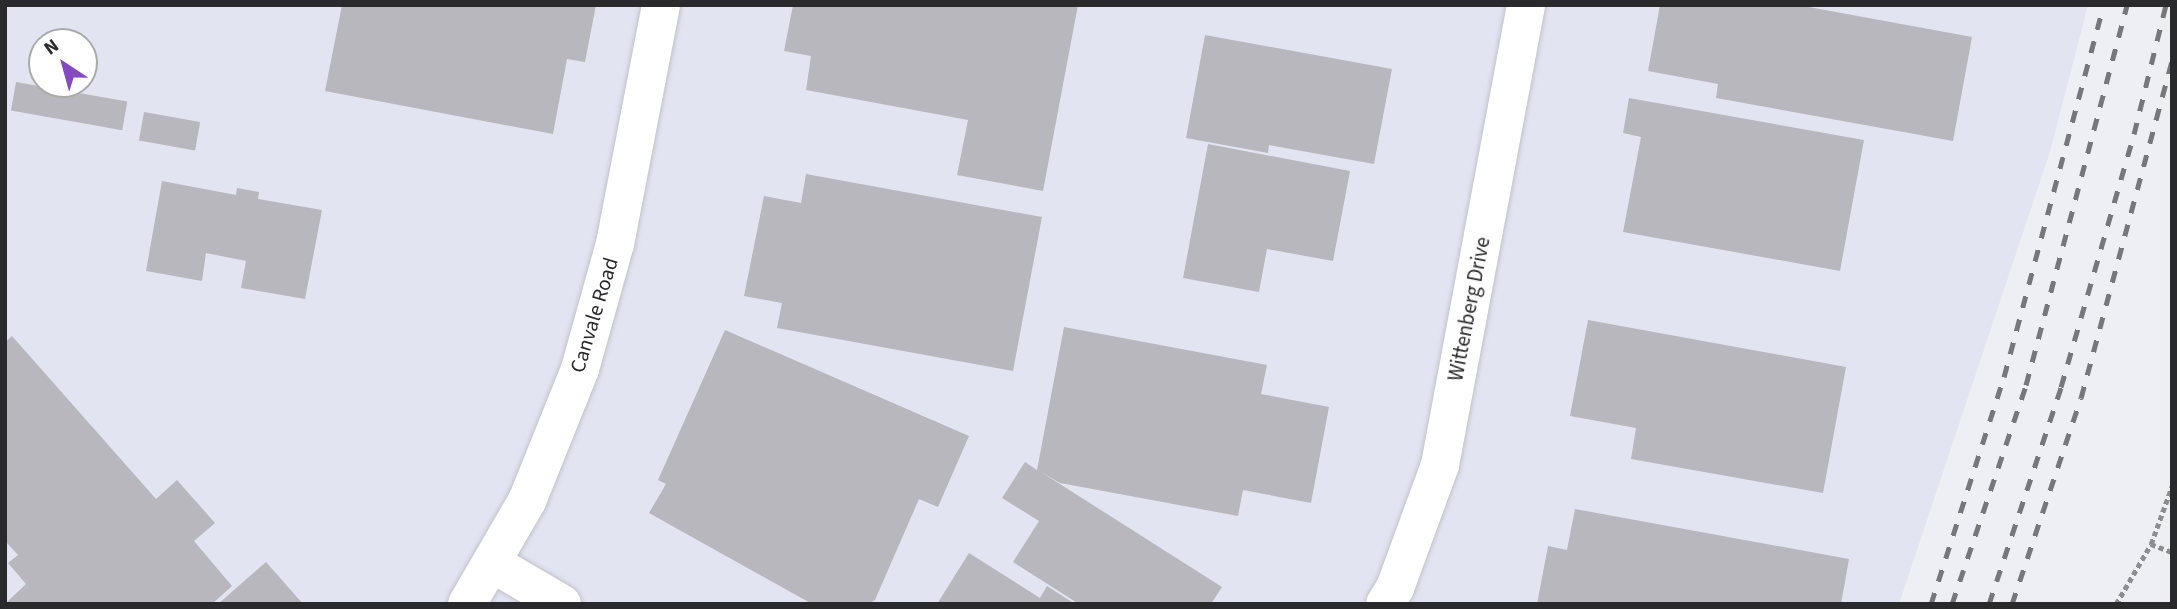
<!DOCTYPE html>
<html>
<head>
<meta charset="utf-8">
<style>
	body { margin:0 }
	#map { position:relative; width:2177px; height:609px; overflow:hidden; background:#eeeff5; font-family:"Source Sans 3",sans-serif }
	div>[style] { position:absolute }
	.built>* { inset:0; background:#e3e4f2 }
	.building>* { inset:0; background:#b7b7bd; transform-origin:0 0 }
	.path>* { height:4.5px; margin-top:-2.25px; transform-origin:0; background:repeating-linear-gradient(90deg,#8d8d91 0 5px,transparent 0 8.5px) }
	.roads { filter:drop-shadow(0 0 2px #c1c2c8) drop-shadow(0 0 2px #c1c2c8) }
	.minor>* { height:38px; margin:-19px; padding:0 19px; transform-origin:19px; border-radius:19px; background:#fff }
	.rail>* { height:5px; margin-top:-2.5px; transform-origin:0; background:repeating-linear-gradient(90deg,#77777b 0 12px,transparent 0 24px) }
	span { translate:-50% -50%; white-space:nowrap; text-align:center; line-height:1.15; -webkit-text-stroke:6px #fff; paint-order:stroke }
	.street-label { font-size:21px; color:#2a2a2c }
	.frame { position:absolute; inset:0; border:7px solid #2a2a2c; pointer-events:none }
	.north { position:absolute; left:28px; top:28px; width:70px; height:70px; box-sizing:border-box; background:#fff; border:2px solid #aaaaab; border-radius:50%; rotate:324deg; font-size:19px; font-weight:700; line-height:28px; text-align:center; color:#2a2a2c }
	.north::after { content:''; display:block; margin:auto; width:24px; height:32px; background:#844ac0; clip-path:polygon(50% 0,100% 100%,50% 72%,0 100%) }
</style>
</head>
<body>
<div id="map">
	<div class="built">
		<i style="clip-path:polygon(evenodd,5px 5px,2088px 5px,2050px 152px,1899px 604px,5px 604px,5px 5px,42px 42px,84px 42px,84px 84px,42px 84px,42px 42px)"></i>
	</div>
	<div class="building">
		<i style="clip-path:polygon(342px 5px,596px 5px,585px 62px,567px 59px,553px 134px,325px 91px)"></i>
		<i style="clip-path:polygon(793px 5px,1078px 5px,1043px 191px,957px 175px,968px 120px,806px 90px,811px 56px,784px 51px)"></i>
		<i style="clip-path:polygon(1660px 5px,1798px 5px,1972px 37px,1953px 141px,1716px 98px,1718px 84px,1648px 71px)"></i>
		<i style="clip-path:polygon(1205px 35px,1392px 69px,1374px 164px,1269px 145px,1268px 153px,1186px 138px)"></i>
		<i style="left:16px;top:82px;width:113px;height:29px;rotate:10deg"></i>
		<i style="clip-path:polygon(1629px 98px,1864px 140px,1840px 271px,1623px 232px,1641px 137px,1623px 133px)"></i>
		<i style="left:144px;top:112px;width:57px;height:29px;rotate:10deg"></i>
		<i style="clip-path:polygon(1208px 144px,1350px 171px,1333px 261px,1267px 249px,1259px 292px,1183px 278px)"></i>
		<i style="clip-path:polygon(806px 174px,1042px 217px,1013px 371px,777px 328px,782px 303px,744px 296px,764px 196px,801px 203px)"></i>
		<i style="clip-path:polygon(162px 181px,236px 195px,237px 188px,259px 192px,258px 199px,322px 210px,305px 299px,241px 288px,246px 261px,206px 253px,202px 281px,146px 271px)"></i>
		<i style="clip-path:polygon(1588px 320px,1846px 367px,1823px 493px,1631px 459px,1636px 428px,1570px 416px)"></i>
		<i style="clip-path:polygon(1064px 327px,1267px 365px,1261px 394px,1329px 407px,1311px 503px,1243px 490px,1238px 516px,1060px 483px,1041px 472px,1222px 587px,1211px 604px,1079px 604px,1013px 562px,1039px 521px,1002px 498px,1025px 462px,1037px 470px)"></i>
		<i style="clip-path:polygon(725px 330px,969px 436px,938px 507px,919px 499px,875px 600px,868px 604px,812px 604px,649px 513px,666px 484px,658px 480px)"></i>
		<i style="clip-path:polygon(12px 336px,156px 499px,177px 480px,215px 523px,194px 541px,232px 586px,212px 604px,5px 604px,26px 584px,8px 563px,18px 555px,5px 541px,5px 342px)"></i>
		<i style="clip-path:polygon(1575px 509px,1849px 559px,1841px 604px,1537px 604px,1548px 546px,1567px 550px)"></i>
		<i style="clip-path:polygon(969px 553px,1040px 598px,1047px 586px,1075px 604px,937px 604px)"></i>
		<i style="clip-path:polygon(266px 562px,303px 604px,218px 604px)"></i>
	</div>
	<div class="path">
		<i style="left:2151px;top:544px;width:22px;rotate:21deg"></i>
		<i style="left:2116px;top:604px;width:69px;rotate:-59.7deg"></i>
		<i style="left:2151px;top:544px;width:62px;rotate:-70.1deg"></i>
	</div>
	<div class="roads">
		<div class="minor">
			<i style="left:492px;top:563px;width:81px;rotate:30.4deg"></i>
			<i style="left:467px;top:604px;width:119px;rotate:-59.8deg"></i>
			<i style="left:527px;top:501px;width:142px;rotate:-68.1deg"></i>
			<i style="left:580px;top:369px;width:130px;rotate:-74.4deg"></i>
			<i style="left:615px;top:244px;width:243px;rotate:-79.1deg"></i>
			<i style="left:1385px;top:604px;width:19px;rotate:-58deg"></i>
			<i style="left:1395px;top:588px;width:131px;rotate:-69.9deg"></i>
			<i style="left:1440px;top:465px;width:468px;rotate:-79.4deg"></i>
		</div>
	</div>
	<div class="rail">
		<i style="left:1931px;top:604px;width:238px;rotate:-72.2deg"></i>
		<i style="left:2004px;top:377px;width:385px;rotate:-75deg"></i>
		<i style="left:1952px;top:604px;width:231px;rotate:-71.3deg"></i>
		<i style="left:2026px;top:385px;width:393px;rotate:-75.1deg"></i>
		<i style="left:1989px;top:604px;width:229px;rotate:-71.6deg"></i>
		<i style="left:2061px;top:387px;width:263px;rotate:-73.9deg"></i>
		<i style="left:2134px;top:134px;width:133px;rotate:-76.1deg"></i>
		<i style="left:2012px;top:604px;width:217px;rotate:-71.5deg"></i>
		<i style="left:2081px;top:398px;width:349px;rotate:-74.9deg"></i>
	</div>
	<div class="street-label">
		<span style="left:1469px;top:309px;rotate:-79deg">Wittenberg Drive</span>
		<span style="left:594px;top:315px;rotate:-73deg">Canvale Road</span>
	</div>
	<div class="frame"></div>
	<div class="north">N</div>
</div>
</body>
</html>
